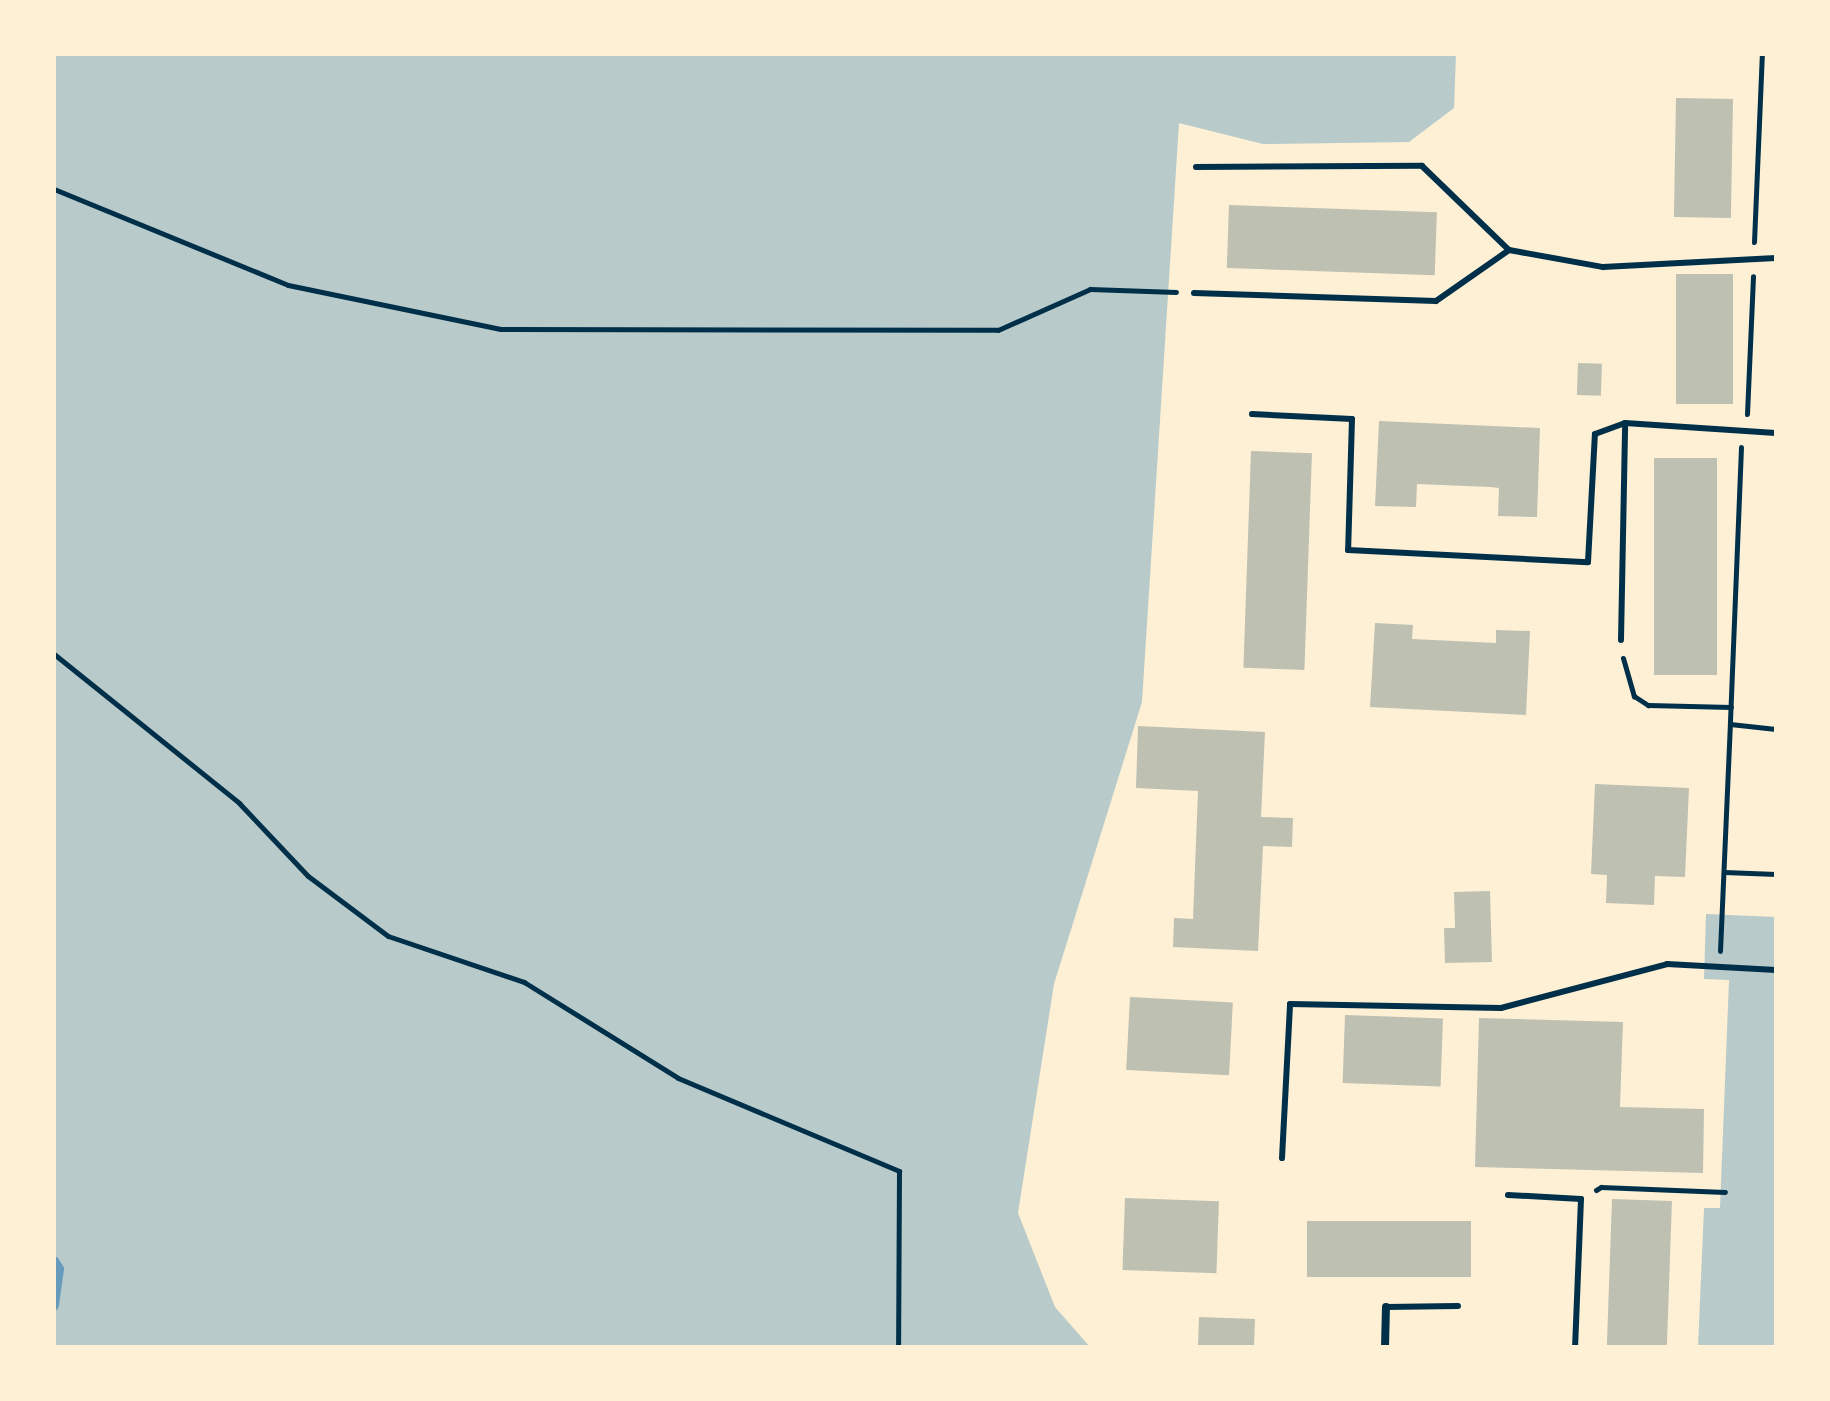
<!DOCTYPE html>
<html>
<head>
<meta charset="utf-8">
<style>
	body { margin:0 }
	#map { position:relative; width:1830px; height:1401px; overflow:hidden; background:#fdf0d5; font-family:"Noto Sans",sans-serif }
	div>[style] { position:absolute }
	.green>* { inset:0; background:#b9caca }
	.stream>* { height:10px; margin:-5px; padding:0 5px; transform-origin:5px; border-radius:5px; background:#669bbc }
	.building>* { inset:0; background:#bec0b2; transform-origin:0 0 }
	.path>* { height:5px; margin:-2.5px; padding:0 2.5px; transform-origin:2.5px; border-radius:2.5px; background:#003049 }
	.service>* { height:6px; margin:-3px; padding:0 3px; transform-origin:3px; border-radius:3px; background:#003049 }
	.minor>* { height:8px; margin:-4px; padding:0 4px; transform-origin:4px; border-radius:4px; background:#003049 }
	span { translate:-50% -50%; white-space:nowrap; text-align:center; line-height:1.15; -webkit-text-stroke:8px #fdf0d5; paint-order:stroke }
	.frame { position:absolute; inset:0; border:56px solid #fdf0d5; pointer-events:none }
</style>
</head>
<body>
<div id="map">
	<div class="green">
		<i style="clip-path:polygon(54px 54px,1456px 54px,1454px 108px,1409px 142px,1263px 144px,1179px 123px,1142px 702px,1054px 984px,1018px 1213px,1055px 1307px,1090px 1347px,54px 1347px)"></i>
		<i style="clip-path:polygon(1706px 914px,1776px 917px,1776px 1347px,1698px 1347px,1704px 1208px,1720px 1208px,1729px 980px,1704px 979px)"></i>
	</div>
	<div class="stream">
		<i style="left:54px;top:1261px;width:9px;rotate:58deg"></i>
		<i style="left:59px;top:1269px;width:37px;rotate:98deg"></i>
	</div>
	<div class="building">
		<i style="left:1676px;top:98px;width:57px;height:119px;rotate:1deg"></i>
		<i style="left:1229px;top:205px;width:208px;height:63px;rotate:2deg"></i>
		<i style="left:1676px;top:274px;width:57px;height:130px"></i>
		<i style="left:1578px;top:363px;width:24px;height:32px;rotate:2deg"></i>
		<i style="clip-path:polygon(1379px 421px,1540px 428px,1537px 517px,1498px 516px,1499px 488px,1491px 487px,1417px 484px,1416px 507px,1375px 506px)"></i>
		<i style="left:1251px;top:451px;width:61px;height:217px;rotate:2deg"></i>
		<i style="left:1654px;top:458px;width:63px;height:217px"></i>
		<i style="clip-path:polygon(1375px 623px,1413px 625px,1412px 639px,1496px 643px,1496px 630px,1530px 631px,1526px 715px,1370px 707px)"></i>
		<i style="clip-path:polygon(1138px 726px,1265px 732px,1261px 817px,1293px 818px,1292px 847px,1263px 846px,1258px 951px,1173px 947px,1174px 918px,1193px 919px,1198px 791px,1136px 788px)"></i>
		<i style="clip-path:polygon(1595px 784px,1689px 788px,1685px 877px,1655px 876px,1654px 905px,1606px 903px,1607px 875px,1591px 874px)"></i>
		<i style="clip-path:polygon(1490px 891px,1492px 962px,1445px 963px,1444px 928px,1455px 928px,1454px 892px)"></i>
		<i style="left:1130px;top:997px;width:103px;height:73px;rotate:3deg"></i>
		<i style="left:1345px;top:1015px;width:98px;height:68px;rotate:2deg"></i>
		<i style="clip-path:polygon(1479px 1018px,1623px 1022px,1620px 1107px,1704px 1109px,1703px 1173px,1475px 1167px)"></i>
		<i style="left:1125px;top:1198px;width:94px;height:72px;rotate:2deg"></i>
		<i style="left:1612px;top:1199px;width:60px;height:148px;rotate:2deg"></i>
		<i style="left:1307px;top:1221px;width:164px;height:56px"></i>
		<i style="left:1199px;top:1317px;width:56px;height:30px;rotate:2deg"></i>
	</div>
	<div class="path">
		<i style="left:54px;top:189px;width:253px;rotate:22.3deg"></i>
		<i style="left:288px;top:285px;width:217px;rotate:11.7deg"></i>
		<i style="left:500px;top:329px;width:498px;rotate:0.1deg"></i>
		<i style="left:998px;top:330px;width:101px;rotate:-24deg"></i>
		<i style="left:1090px;top:289px;width:86px;rotate:2deg"></i>
		<i style="left:1754px;top:242px;width:188px;rotate:-87.6deg"></i>
		<i style="left:1747px;top:414px;width:138px;rotate:-87.5deg"></i>
		<i style="left:1741px;top:447px;width:277px;rotate:92.3deg"></i>
		<i style="left:1730px;top:724px;width:46px;rotate:6.2deg"></i>
		<i style="left:54px;top:654px;width:238px;rotate:38.8deg"></i>
		<i style="left:239px;top:803px;width:100px;rotate:46.6deg"></i>
		<i style="left:308px;top:876px;width:100px;rotate:36.9deg"></i>
		<i style="left:388px;top:936px;width:144px;rotate:18.7deg"></i>
		<i style="left:524px;top:982px;width:181px;rotate:31.9deg"></i>
		<i style="left:678px;top:1078px;width:240px;rotate:22.8deg"></i>
		<i style="left:899px;top:1171px;width:176px;rotate:90.3deg"></i>
		<i style="left:1623px;top:658px;width:40px;rotate:74deg"></i>
		<i style="left:1634px;top:696px;width:17px;rotate:33deg"></i>
		<i style="left:1648px;top:705px;width:83px;rotate:1.4deg"></i>
		<i style="left:1724px;top:872px;width:52px;rotate:2.2deg"></i>
		<i style="left:1720px;top:951px;width:227px;rotate:-87.5deg"></i>
		<i style="left:1596px;top:1190px;width:6px;rotate:-31deg"></i>
		<i style="left:1601px;top:1187px;width:124px;rotate:2.3deg"></i>
	</div>
	<div class="service">
		<i style="left:1196px;top:167px;width:226px;rotate:-0.3deg"></i>
		<i style="left:1422px;top:166px;width:121px;rotate:44deg"></i>
		<i style="left:1509px;top:250px;width:96px;rotate:10.3deg"></i>
		<i style="left:1603px;top:267px;width:173px;rotate:-3deg"></i>
		<i style="left:1194px;top:293px;width:242px;rotate:1.9deg"></i>
		<i style="left:1436px;top:301px;width:89px;rotate:-34.9deg"></i>
		<i style="left:1252px;top:414px;width:100px;rotate:2.9deg"></i>
		<i style="left:1352px;top:419px;width:131px;rotate:91.7deg"></i>
		<i style="left:1348px;top:550px;width:240px;rotate:2.9deg"></i>
		<i style="left:1588px;top:562px;width:128px;rotate:-86.9deg"></i>
		<i style="left:1595px;top:434px;width:32px;rotate:-20deg"></i>
		<i style="left:1621px;top:640px;width:217px;rotate:-88.9deg"></i>
		<i style="left:1625px;top:423px;width:151px;rotate:3.8deg"></i>
		<i style="left:1282px;top:1158px;width:154px;rotate:-87deg"></i>
		<i style="left:1290px;top:1004px;width:211px;rotate:1.1deg"></i>
		<i style="left:1501px;top:1008px;width:172px;rotate:-14.8deg"></i>
		<i style="left:1667px;top:964px;width:109px;rotate:3.2deg"></i>
		<i style="left:1508px;top:1195px;width:73px;rotate:3.1deg"></i>
		<i style="left:1581px;top:1199px;width:148px;rotate:92.3deg"></i>
		<i style="left:1386px;top:1307px;width:72px;rotate:-0.8deg"></i>
	</div>
	<div class="minor">
		<i style="left:1385px;top:1347px;width:40px;rotate:-88.6deg"></i>
	</div>
	<div class="frame"></div>
</div>
</body>
</html>
